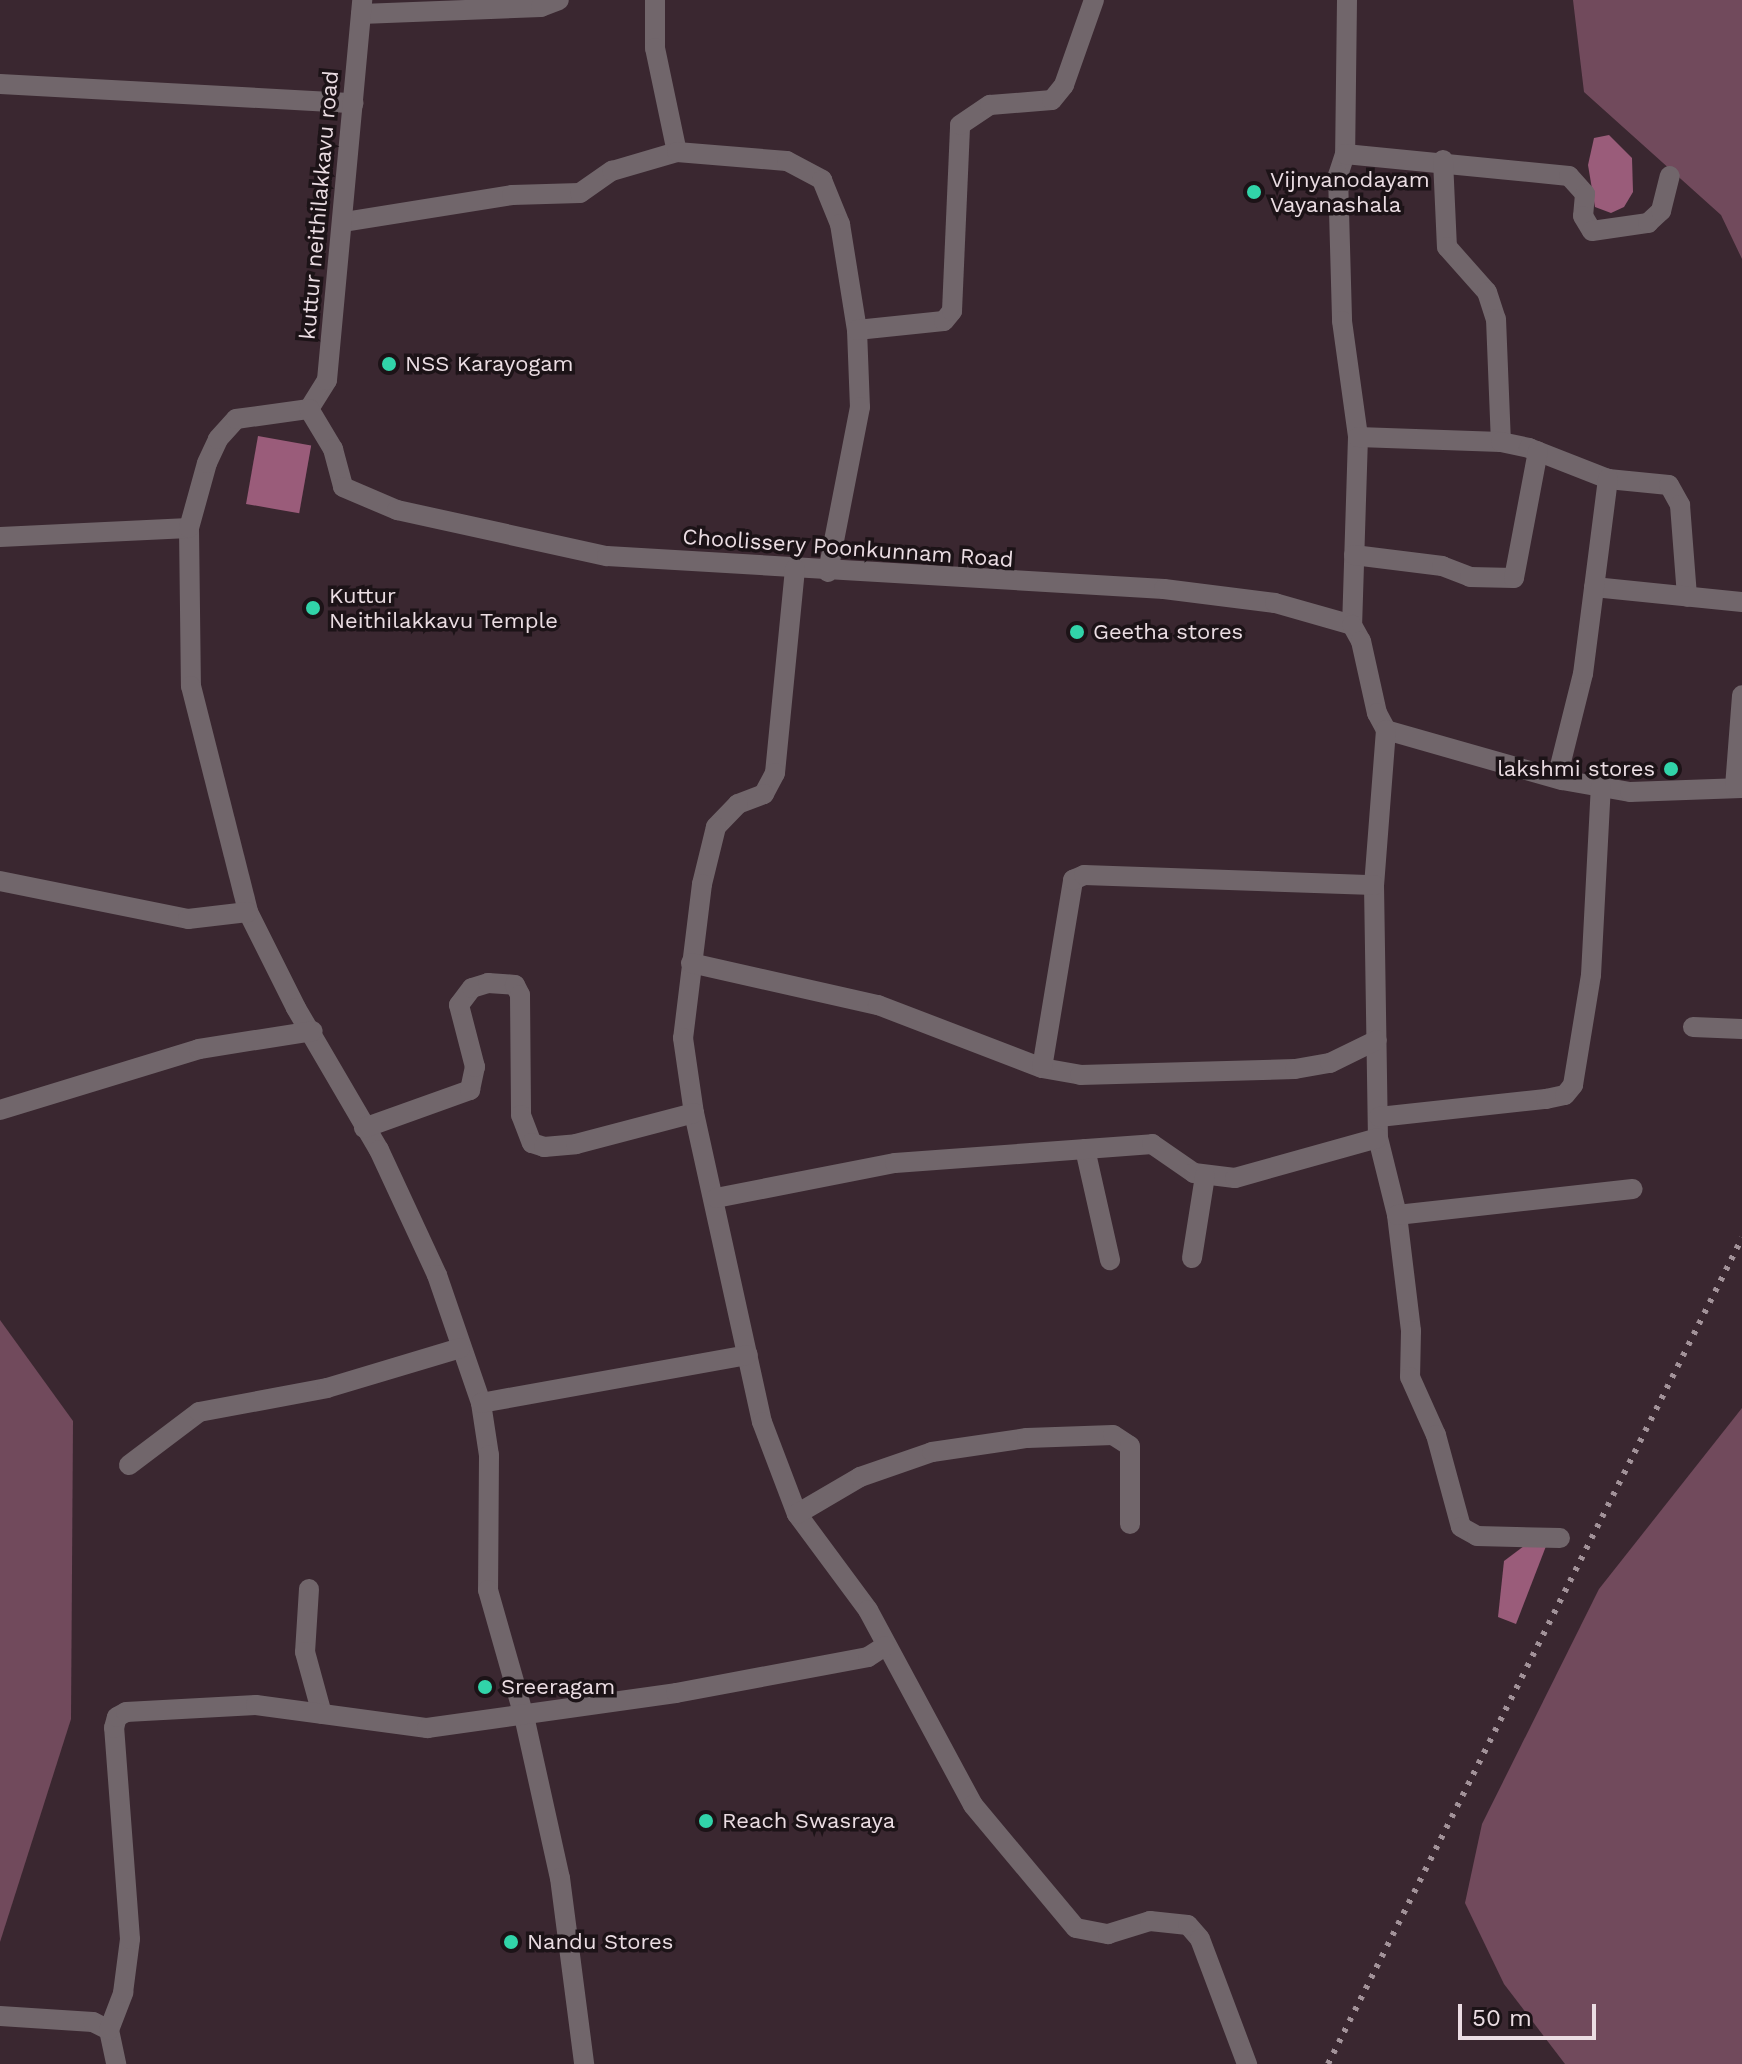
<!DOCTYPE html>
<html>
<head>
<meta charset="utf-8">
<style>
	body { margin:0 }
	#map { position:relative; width:1742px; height:2064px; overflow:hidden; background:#3a2730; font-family:"Work Sans",sans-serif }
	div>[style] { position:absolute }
	.green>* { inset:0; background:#714a5c }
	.water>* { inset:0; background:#9a5c7a; transform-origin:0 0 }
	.minor>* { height:20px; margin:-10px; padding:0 10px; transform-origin:10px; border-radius:10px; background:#71666b }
	.rail>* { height:6px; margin-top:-3px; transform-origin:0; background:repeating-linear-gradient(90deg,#a29299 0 4px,transparent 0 12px) }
	.dots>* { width:22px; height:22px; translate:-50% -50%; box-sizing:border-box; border:4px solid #1c1317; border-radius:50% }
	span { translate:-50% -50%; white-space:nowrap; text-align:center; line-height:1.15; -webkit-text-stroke:7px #1c1317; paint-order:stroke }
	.poi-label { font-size:22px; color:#ebdde3 }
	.left { translate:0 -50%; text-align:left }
	.right { translate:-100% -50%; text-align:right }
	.street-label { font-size:22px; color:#ebdde3 }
	.scale { position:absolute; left:1458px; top:2004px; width:138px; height:36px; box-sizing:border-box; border:4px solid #ebdde3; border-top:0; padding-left:10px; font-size:24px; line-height:28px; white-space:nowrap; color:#ebdde3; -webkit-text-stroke:6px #1c1317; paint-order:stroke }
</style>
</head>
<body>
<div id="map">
	<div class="green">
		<i style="clip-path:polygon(1573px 0,1742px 0,1742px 259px,1721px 215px,1584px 92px)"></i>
		<i style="clip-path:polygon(0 1320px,73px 1421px,71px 1719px,0 1942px)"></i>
		<i style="clip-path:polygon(1742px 1408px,1742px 2064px,1565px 2064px,1504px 1984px,1465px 1903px,1482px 1824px,1599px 1589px)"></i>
	</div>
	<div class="water">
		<i style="clip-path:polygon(1609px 135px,1632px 158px,1633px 192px,1624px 207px,1611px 213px,1595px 207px,1588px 165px,1594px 138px)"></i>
		<i style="left:258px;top:436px;width:54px;height:69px;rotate:10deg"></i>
		<i style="clip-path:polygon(1532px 1540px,1548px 1541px,1516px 1624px,1498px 1617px,1504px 1561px)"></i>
	</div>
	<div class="minor">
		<i style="left:655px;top:0;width:48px;rotate:90deg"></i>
		<i style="left:655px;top:48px;width:106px;rotate:78.1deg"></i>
		<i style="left:1347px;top:0;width:154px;rotate:90.7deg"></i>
		<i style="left:1345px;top:154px;width:22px;rotate:108deg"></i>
		<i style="left:1338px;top:175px;width:146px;rotate:88.4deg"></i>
		<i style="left:1342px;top:321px;width:117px;rotate:82.1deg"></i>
		<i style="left:1358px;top:437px;width:188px;rotate:91.8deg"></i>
		<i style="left:361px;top:14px;width:180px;rotate:-2.2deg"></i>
		<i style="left:541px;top:7px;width:19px;rotate:-21deg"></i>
		<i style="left:0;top:84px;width:354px;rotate:3.1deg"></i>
		<i style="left:1345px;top:154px;width:225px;rotate:5.6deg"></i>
		<i style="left:1569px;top:176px;width:24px;rotate:48deg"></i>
		<i style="left:1585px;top:194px;width:22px;rotate:95deg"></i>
		<i style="left:1583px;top:216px;width:17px;rotate:59deg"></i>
		<i style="left:1592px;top:231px;width:57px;rotate:-8.1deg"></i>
		<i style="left:1648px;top:223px;width:18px;rotate:-43deg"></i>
		<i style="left:1661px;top:211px;width:36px;rotate:-76deg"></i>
		<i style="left:1443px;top:160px;width:87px;rotate:87.4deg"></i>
		<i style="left:1447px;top:247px;width:60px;rotate:48.4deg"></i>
		<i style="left:1487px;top:292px;width:28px;rotate:72deg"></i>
		<i style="left:1496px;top:319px;width:123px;rotate:87.7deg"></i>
		<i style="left:344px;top:222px;width:170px;rotate:-9.1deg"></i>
		<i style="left:512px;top:195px;width:68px;rotate:-1.7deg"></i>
		<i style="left:580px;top:193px;width:39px;rotate:-35deg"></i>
		<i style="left:612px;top:171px;width:68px;rotate:-16.3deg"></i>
		<i style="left:677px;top:152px;width:110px;rotate:4.7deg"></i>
		<i style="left:787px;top:161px;width:40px;rotate:28deg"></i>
		<i style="left:822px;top:180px;width:48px;rotate:67.8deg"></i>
		<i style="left:840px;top:224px;width:107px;rotate:80.9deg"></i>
		<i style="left:857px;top:330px;width:77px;rotate:87.8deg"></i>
		<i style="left:860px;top:407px;width:168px;rotate:101deg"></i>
		<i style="left:857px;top:330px;width:87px;rotate:-5.9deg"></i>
		<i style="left:944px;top:321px;width:13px;rotate:-51deg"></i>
		<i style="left:952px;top:311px;width:186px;rotate:-87.5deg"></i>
		<i style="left:960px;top:125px;width:36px;rotate:-34deg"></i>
		<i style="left:990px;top:105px;width:62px;rotate:-4.6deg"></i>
		<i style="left:1052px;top:100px;width:19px;rotate:-51deg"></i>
		<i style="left:1064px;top:85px;width:90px;rotate:-70.6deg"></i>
		<i style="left:309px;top:409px;width:34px;rotate:-58deg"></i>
		<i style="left:327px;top:380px;width:382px;rotate:-84.7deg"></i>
		<i style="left:1358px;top:437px;width:143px;rotate:2deg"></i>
		<i style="left:1501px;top:442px;width:29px;rotate:12deg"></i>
		<i style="left:1529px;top:448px;width:85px;rotate:21.4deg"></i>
		<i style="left:1608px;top:479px;width:61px;rotate:5.6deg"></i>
		<i style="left:1669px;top:485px;width:23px;rotate:61deg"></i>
		<i style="left:1680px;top:505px;width:92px;rotate:85.6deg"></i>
		<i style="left:189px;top:528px;width:158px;rotate:89.3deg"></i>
		<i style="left:191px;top:686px;width:233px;rotate:75.8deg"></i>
		<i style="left:248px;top:912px;width:107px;rotate:63.4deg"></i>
		<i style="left:296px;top:1008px;width:164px;rotate:59.7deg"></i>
		<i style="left:379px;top:1150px;width:138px;rotate:65.1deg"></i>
		<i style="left:437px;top:1275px;width:135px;rotate:71deg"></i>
		<i style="left:481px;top:1403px;width:53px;rotate:81.3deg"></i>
		<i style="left:489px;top:1455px;width:135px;rotate:90.4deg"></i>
		<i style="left:488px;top:1590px;width:131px;rotate:74.1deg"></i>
		<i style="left:524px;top:1716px;width:166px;rotate:77.5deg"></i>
		<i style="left:560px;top:1878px;width:188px;rotate:82.6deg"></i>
		<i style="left:0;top:537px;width:189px;rotate:-2.7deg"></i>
		<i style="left:189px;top:528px;width:67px;rotate:-74.5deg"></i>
		<i style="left:207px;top:463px;width:26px;rotate:-65deg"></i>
		<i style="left:218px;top:439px;width:27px;rotate:-48deg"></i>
		<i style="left:236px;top:419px;width:74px;rotate:-7.8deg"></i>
		<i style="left:309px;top:409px;width:47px;rotate:59deg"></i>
		<i style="left:333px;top:449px;width:39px;rotate:75deg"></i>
		<i style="left:343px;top:487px;width:59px;rotate:23.1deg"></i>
		<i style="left:397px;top:510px;width:215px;rotate:12.4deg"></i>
		<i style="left:607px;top:556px;width:558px;rotate:3.39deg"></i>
		<i style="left:1164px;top:589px;width:112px;rotate:7.2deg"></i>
		<i style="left:1275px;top:603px;width:80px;rotate:15.9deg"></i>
		<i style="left:1352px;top:625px;width:18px;rotate:61deg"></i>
		<i style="left:1361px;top:641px;width:74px;rotate:77.5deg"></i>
		<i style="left:1377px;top:713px;width:19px;rotate:62deg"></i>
		<i style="left:1386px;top:730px;width:183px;rotate:15.9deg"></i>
		<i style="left:1562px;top:780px;width:69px;rotate:10deg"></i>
		<i style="left:1630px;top:792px;width:112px;rotate:-2deg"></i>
		<i style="left:1354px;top:555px;width:89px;rotate:7.1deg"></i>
		<i style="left:1442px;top:566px;width:30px;rotate:21deg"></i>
		<i style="left:1470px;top:577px;width:44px;rotate:1.3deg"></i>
		<i style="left:1514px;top:578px;width:129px;rotate:-79.3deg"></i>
		<i style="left:795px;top:569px;width:205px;rotate:95.6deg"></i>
		<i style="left:775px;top:773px;width:24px;rotate:118deg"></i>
		<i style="left:764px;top:794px;width:28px;rotate:159deg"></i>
		<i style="left:738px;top:804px;width:32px;rotate:134deg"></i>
		<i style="left:716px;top:827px;width:59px;rotate:103.8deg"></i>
		<i style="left:702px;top:884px;width:155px;rotate:97deg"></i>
		<i style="left:683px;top:1038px;width:76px;rotate:81.7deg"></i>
		<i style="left:694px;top:1113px;width:316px;rotate:77.6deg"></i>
		<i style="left:762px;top:1422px;width:98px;rotate:69.2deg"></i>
		<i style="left:797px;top:1514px;width:119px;rotate:53.5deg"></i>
		<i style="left:868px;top:1610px;width:221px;rotate:61.7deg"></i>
		<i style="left:973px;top:1805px;width:160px;rotate:50.1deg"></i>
		<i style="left:1076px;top:1928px;width:33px;rotate:11deg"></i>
		<i style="left:1108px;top:1934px;width:44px;rotate:-17.2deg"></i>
		<i style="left:1150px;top:1921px;width:38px;rotate:6deg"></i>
		<i style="left:1188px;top:1925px;width:18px;rotate:49deg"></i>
		<i style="left:1200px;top:1939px;width:134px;rotate:69.4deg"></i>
		<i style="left:1594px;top:587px;width:149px;rotate:5.8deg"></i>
		<i style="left:1386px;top:730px;width:155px;rotate:94.4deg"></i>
		<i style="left:1374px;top:885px;width:253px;rotate:89.1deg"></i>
		<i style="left:1378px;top:1138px;width:79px;rotate:76.1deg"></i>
		<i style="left:1397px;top:1215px;width:117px;rotate:83.1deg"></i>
		<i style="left:1411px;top:1331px;width:46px;rotate:91.2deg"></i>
		<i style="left:1410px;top:1377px;width:64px;rotate:65.9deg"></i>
		<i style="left:1436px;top:1435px;width:95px;rotate:74.8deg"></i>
		<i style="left:1461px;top:1527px;width:18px;rotate:29deg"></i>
		<i style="left:1477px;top:1536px;width:83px;rotate:1.4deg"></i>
		<i style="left:1557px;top:778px;width:107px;rotate:-76deg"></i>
		<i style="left:1583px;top:674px;width:197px;rotate:-82.7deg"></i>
		<i style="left:1735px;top:787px;width:92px;rotate:-85.6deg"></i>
		<i style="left:0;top:881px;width:192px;rotate:11.4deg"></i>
		<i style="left:188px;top:919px;width:60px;rotate:-6.7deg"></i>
		<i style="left:691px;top:963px;width:192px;rotate:12.7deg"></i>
		<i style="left:878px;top:1005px;width:176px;rotate:21deg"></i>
		<i style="left:1042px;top:1068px;width:39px;rotate:10deg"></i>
		<i style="left:1080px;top:1075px;width:215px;rotate:-1.6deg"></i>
		<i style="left:1295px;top:1069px;width:36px;rotate:-10deg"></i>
		<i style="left:1330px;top:1063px;width:52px;rotate:-26.1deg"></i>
		<i style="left:1693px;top:1027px;width:49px;rotate:2.3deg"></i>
		<i style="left:1042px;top:1068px;width:191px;rotate:-80.6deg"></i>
		<i style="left:1073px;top:880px;width:12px;rotate:-24deg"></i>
		<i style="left:1084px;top:875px;width:290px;rotate:2deg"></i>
		<i style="left:0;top:1110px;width:208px;rotate:-17deg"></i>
		<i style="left:199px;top:1049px;width:115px;rotate:-9deg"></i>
		<i style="left:1379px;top:1117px;width:168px;rotate:-6.2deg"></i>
		<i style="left:1546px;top:1099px;width:19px;rotate:-12deg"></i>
		<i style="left:1565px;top:1095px;width:13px;rotate:-51deg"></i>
		<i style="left:1573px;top:1085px;width:111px;rotate:-80.7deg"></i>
		<i style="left:1591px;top:975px;width:188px;rotate:-87deg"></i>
		<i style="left:364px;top:1128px;width:113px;rotate:-19.7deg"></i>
		<i style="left:470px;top:1090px;width:24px;rotate:-78deg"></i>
		<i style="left:475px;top:1067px;width:64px;rotate:-104.5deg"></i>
		<i style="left:459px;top:1005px;width:21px;rotate:-53deg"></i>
		<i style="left:472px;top:988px;width:17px;rotate:-17deg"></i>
		<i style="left:488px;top:983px;width:27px;rotate:4deg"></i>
		<i style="left:515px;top:985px;width:11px;rotate:63deg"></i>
		<i style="left:520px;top:995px;width:120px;rotate:89.5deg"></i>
		<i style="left:521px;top:1115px;width:30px;rotate:69deg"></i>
		<i style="left:532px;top:1143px;width:13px;rotate:18deg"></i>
		<i style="left:544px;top:1147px;width:32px;rotate:-5deg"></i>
		<i style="left:576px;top:1144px;width:122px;rotate:-14.7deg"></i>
		<i style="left:1085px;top:1149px;width:114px;rotate:77.3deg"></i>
		<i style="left:716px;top:1198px;width:182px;rotate:-11.1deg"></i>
		<i style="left:895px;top:1163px;width:258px;rotate:-4.2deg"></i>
		<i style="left:1152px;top:1144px;width:51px;rotate:34.6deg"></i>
		<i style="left:1194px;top:1173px;width:41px;rotate:7deg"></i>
		<i style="left:1235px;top:1178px;width:148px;rotate:-15.6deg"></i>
		<i style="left:1397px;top:1215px;width:237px;rotate:-6.3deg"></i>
		<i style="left:1192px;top:1258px;width:83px;rotate:-81deg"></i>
		<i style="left:481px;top:1403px;width:271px;rotate:-10.2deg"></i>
		<i style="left:129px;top:1465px;width:88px;rotate:-37.1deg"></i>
		<i style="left:199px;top:1412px;width:130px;rotate:-10.6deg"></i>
		<i style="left:327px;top:1388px;width:139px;rotate:-16.7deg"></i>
		<i style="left:797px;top:1514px;width:73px;rotate:-30.4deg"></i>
		<i style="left:860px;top:1477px;width:76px;rotate:-19.1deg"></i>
		<i style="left:932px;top:1452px;width:96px;rotate:-8.4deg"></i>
		<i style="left:1027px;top:1438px;width:86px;rotate:-2deg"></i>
		<i style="left:1113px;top:1435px;width:20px;rotate:33deg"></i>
		<i style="left:1130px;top:1446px;width:78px;rotate:90deg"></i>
		<i style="left:309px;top:1589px;width:63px;rotate:93.6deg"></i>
		<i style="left:305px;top:1652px;width:64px;rotate:74.7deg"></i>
		<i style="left:0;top:2016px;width:93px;rotate:3.7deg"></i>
		<i style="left:93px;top:2022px;width:18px;rotate:27deg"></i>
		<i style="left:109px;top:2030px;width:35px;rotate:78deg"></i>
		<i style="left:109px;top:2030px;width:40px;rotate:-69deg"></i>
		<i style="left:123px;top:1993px;width:54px;rotate:-82.6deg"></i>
		<i style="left:130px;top:1939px;width:212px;rotate:-94.3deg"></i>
		<i style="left:114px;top:1728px;width:11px;rotate:-75deg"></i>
		<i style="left:117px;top:1717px;width:10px;rotate:-29deg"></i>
		<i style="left:126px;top:1712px;width:130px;rotate:-3.1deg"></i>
		<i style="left:256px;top:1705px;width:173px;rotate:7.7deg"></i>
		<i style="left:427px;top:1728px;width:251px;rotate:-8deg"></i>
		<i style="left:676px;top:1693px;width:195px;rotate:-10.6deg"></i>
		<i style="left:868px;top:1657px;width:20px;rotate:-33deg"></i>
	</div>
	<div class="rail">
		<i style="left:1328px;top:2064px;width:924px;rotate:-63.38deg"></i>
	</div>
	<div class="dots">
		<i style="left:1254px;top:192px;background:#31d4a9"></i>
		<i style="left:389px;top:364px;background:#31d4a9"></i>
		<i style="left:313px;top:608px;background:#31d4a9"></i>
		<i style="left:1077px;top:632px;background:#31d4a9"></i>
		<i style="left:1671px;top:769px;background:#31d4a9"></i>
		<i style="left:485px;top:1687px;background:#31d4a9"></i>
		<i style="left:706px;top:1821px;background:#31d4a9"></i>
		<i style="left:511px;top:1942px;background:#31d4a9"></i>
	</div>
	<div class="poi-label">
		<span class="left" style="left:1270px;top:192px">Vijnyanodayam<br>Vayanashala</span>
		<span class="left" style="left:405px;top:364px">NSS Karayogam</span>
		<span class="left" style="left:329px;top:608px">Kuttur<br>Neithilakkavu Temple</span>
		<span class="left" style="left:1093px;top:632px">Geetha stores</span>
		<span class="right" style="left:1655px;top:769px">lakshmi stores</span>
		<span class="left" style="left:501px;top:1687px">Sreeragam</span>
		<span class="left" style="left:722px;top:1821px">Reach Swasraya</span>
		<span class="left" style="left:527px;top:1942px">Nandu Stores</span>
	</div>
	<div class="street-label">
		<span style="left:319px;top:205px;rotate:-85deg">kuttur neithilakkavu road</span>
		<span style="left:848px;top:548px;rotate:4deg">Choolissery Poonkunnam Road</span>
	</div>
	<div class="scale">50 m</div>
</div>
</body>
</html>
